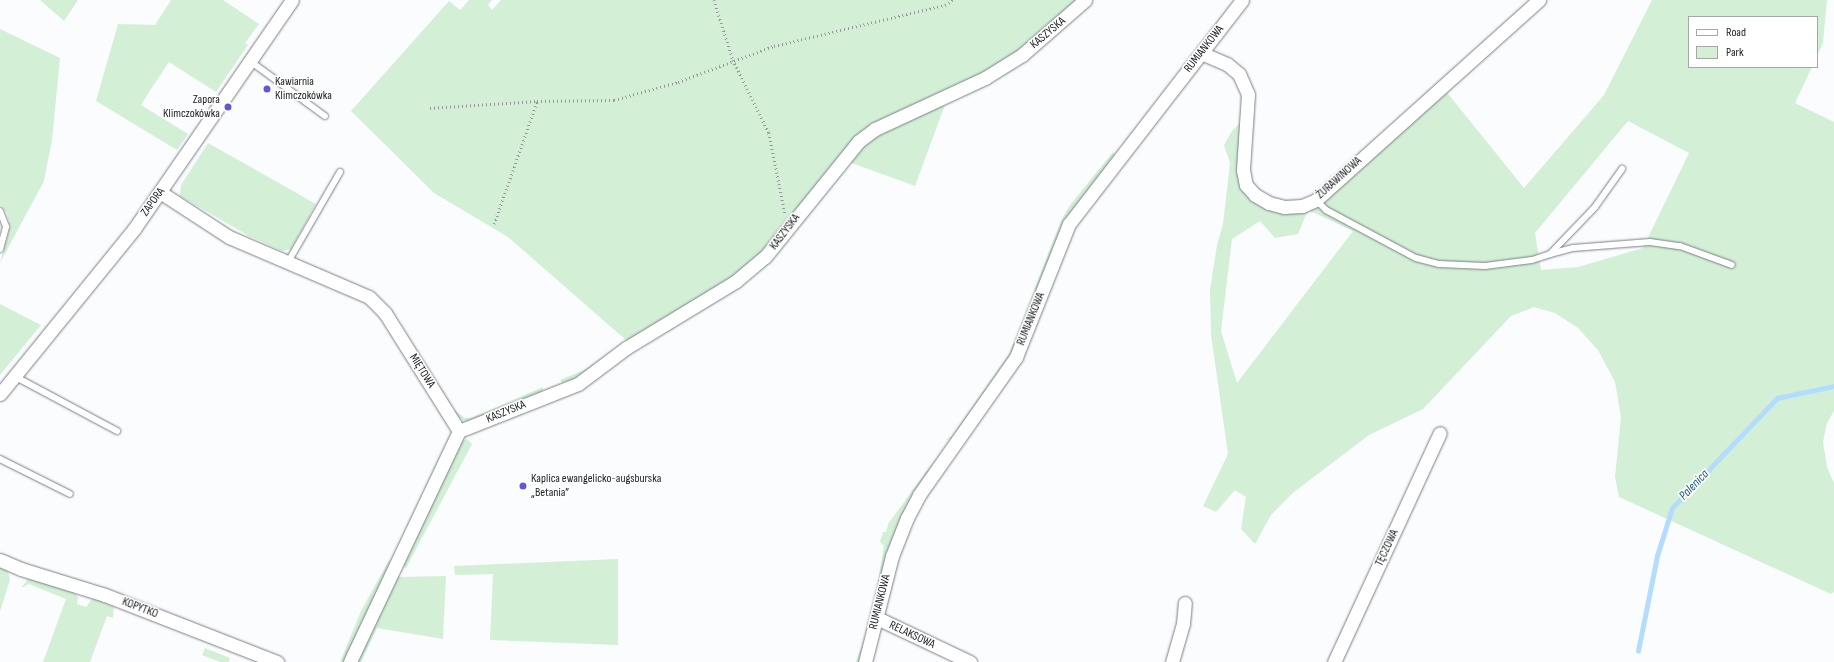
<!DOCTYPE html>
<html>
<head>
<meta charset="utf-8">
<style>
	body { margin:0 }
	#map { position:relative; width:1834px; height:662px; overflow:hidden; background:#fafcfe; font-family:"Sofia Sans Condensed",sans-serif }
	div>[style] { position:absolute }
	.green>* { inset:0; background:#d3f0d7 }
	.stream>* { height:4.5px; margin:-2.25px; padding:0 2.25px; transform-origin:2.25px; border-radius:2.25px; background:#b4dcfc }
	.path>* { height:2.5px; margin-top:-1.25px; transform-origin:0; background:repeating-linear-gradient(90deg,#96989a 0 1px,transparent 0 4px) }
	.roads { filter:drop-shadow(0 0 1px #7a7e83) drop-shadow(0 0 1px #7a7e83) }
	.service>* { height:6px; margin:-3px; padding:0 3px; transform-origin:3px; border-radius:3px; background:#fff }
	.minor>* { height:13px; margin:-6.5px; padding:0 6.5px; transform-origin:6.5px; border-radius:6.5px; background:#fff }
	.dots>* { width:11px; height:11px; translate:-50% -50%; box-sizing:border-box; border:2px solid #fff; border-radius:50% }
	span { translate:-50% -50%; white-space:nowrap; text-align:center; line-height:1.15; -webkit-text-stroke:3.5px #fff; paint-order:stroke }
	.street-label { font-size:12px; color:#202224 }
	.poi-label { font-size:12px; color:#202224 }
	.left { translate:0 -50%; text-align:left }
	.right { translate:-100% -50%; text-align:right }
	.water-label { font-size:13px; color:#1a5881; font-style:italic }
	.legend { position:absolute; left:1688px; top:16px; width:130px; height:52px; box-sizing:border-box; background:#fff; border:1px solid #a6a7a7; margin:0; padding:5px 7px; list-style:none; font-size:12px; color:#202224 }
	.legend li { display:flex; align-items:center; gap:8px; height:20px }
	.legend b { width:20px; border:1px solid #a6a7a7 }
</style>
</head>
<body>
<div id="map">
	<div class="green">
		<i style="clip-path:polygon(40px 0,78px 0,64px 21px)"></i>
		<i style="clip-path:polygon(171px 0,223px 0,259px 24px,245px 43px,248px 45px,216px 92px,169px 62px,149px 92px,141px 105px,188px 134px,177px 150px,96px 101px,118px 24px,155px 25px)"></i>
		<i style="clip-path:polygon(469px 0,492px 0,488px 5px,492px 10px,501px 0,1079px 0,1047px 29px,983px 76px,874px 127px,757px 260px,566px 386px,560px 380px,586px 369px,627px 341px,508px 237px,434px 193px,351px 111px,449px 1px,460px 10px)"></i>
		<i style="clip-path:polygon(evenodd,1652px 0,1827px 0,1823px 43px,1817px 56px,1817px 17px,1689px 17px,1689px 67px,1812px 67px,1795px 103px,1834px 122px,1834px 411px,1827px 423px,1823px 442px,1827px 467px,1834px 483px,1834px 592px,1831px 594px,1619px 497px,1615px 477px,1621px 417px,1615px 382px,1598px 350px,1578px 328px,1555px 313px,1534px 307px,1511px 316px,1423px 409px,1369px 435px,1294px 492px,1271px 515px,1255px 544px,1241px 529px,1246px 497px,1235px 490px,1216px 512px,1203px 506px,1228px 454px,1211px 335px,1210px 290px,1217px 245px,1223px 224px,1230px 163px,1224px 145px,1232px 131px,1244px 119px,1252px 199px,1308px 209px,1326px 201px,1445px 90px,1524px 188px,1604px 95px,1652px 0,1628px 121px,1689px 153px,1643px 248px,1578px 267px,1541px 270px,1535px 233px,1628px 121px,1652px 0,1308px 210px,1353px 231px,1237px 383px,1221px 331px,1232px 239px,1260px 221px,1275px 238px,1298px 234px,1308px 210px)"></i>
		<i style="clip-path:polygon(0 29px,60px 58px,52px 140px,44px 181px,0 263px,10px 227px,7px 213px,0 205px)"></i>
		<i style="clip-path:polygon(946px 102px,915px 186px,849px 162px,868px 140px,891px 126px)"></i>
		<i style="clip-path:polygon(208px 143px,316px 204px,291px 249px,282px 251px,249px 236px,180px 196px,181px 185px)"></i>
		<i style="clip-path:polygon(1113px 152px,1115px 155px,1066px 220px,1010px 356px,951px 439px,945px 440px,952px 436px,1009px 354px,1061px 221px,1070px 205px)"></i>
		<i style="clip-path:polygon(0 304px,41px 325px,0 375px)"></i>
		<i style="clip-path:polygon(543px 387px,543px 392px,466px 422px,454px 414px,454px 410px,465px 418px,471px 418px)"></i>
		<i style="clip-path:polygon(467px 439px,472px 444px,406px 568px,401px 564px,448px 467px,462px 441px)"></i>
		<i style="clip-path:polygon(939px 454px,918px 487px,861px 662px,856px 662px,872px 618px,884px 546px,880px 542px,883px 532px,886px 532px,888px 524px)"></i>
		<i style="clip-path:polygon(618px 559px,618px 645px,490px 640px,493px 574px,455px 575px,454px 566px)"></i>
		<i style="clip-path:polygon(389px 560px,391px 563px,345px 662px,340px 662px,361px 611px)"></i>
		<i style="clip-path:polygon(0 564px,8px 571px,10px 580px,0 611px)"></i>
		<i style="clip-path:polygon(446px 576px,443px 639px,377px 628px,361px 662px,356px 662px,396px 577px)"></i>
		<i style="clip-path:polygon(33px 578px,70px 589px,78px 597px,77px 604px,86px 607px,93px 598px,114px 607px,113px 618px,107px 616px,90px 662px,43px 662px,66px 599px,29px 584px,21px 588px,28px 579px)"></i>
		<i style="clip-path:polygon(205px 648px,230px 658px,229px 662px,220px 662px,202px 655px)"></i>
	</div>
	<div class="stream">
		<i style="left:1638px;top:651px;width:97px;rotate:-78.7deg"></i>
		<i style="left:1657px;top:556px;width:50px;rotate:-72.6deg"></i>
		<i style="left:1672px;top:508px;width:152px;rotate:-46.3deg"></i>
		<i style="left:1777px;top:398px;width:58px;rotate:-11.9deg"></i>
	</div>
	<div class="path">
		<i style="left:714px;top:0;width:63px;rotate:72.4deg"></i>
		<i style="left:733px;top:60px;width:81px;rotate:63.7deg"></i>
		<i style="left:769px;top:133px;width:82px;rotate:78.7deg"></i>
		<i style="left:430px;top:108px;width:107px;rotate:-3.7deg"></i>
		<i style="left:537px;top:101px;width:77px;rotate:-0.7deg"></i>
		<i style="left:614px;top:100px;width:66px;rotate:-15.7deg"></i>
		<i style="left:678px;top:82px;width:103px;rotate:-20.6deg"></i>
		<i style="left:774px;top:46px;width:176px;rotate:-13.5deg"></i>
		<i style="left:945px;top:5px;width:9px;rotate:-36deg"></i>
		<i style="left:494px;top:224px;width:130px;rotate:-70.7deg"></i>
	</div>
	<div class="roads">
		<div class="service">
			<i style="left:250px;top:61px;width:93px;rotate:36.3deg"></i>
			<i style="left:1316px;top:200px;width:14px;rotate:45deg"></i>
			<i style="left:1326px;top:210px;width:102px;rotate:28.1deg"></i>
			<i style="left:1416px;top:258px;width:24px;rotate:15deg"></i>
			<i style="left:1439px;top:264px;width:46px;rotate:2.5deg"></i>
			<i style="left:1485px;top:266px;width:47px;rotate:-7.3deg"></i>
			<i style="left:1532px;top:260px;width:19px;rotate:-18deg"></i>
			<i style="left:1550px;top:254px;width:65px;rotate:-46.2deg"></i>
			<i style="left:1595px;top:207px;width:47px;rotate:-54.6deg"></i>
			<i style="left:0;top:211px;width:17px;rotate:69deg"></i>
			<i style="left:6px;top:227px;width:23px;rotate:105deg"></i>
			<i style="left:1550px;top:254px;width:24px;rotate:-15deg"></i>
			<i style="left:1573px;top:248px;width:77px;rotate:-4.5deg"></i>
			<i style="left:1650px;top:242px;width:30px;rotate:8deg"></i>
			<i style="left:1680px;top:246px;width:55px;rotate:20.1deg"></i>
			<i style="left:288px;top:262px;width:104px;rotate:-60deg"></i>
			<i style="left:14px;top:376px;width:117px;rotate:28.1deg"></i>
			<i style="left:0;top:459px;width:78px;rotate:26.6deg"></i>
		</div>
		<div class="minor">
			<i style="left:1201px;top:53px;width:28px;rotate:23deg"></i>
			<i style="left:1227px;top:64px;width:16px;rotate:40deg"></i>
			<i style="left:1239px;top:74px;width:22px;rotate:66deg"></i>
			<i style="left:1248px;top:94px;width:76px;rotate:93.8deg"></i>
			<i style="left:1243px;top:170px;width:15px;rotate:79deg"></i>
			<i style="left:1246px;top:185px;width:13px;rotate:48deg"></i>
			<i style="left:1255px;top:195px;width:16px;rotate:30deg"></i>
			<i style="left:1269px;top:203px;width:16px;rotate:15deg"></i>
			<i style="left:1284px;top:207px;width:18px;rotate:-3deg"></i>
			<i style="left:1302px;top:206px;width:15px;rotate:-23deg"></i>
			<i style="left:1316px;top:200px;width:300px;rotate:-41.9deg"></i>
			<i style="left:160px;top:192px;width:82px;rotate:33.1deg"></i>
			<i style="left:229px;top:237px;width:152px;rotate:23.2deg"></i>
			<i style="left:369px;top:297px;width:23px;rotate:45deg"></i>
			<i style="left:385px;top:313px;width:139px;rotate:57.9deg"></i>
			<i style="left:459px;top:431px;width:255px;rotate:115.3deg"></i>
			<i style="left:0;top:394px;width:213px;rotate:-50.9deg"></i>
			<i style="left:134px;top:229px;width:278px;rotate:-55.4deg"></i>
			<i style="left:459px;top:431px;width:128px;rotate:-21.6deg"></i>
			<i style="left:578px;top:384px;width:60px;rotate:-36.9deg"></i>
			<i style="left:626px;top:348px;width:129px;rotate:-31.3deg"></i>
			<i style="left:736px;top:281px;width:38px;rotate:-40deg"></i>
			<i style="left:765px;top:257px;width:149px;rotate:-51deg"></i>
			<i style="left:859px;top:141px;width:20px;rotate:-37deg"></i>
			<i style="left:875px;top:129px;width:121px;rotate:-24.9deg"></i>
			<i style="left:985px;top:78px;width:44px;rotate:-31.9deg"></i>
			<i style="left:1022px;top:55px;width:84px;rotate:-41.1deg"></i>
			<i style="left:0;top:560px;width:23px;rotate:23deg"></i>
			<i style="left:21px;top:569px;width:88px;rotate:17.2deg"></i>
			<i style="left:105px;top:595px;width:185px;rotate:21.3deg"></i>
			<i style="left:877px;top:618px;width:103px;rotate:25.3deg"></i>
			<i style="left:865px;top:662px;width:109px;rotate:-75.7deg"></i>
			<i style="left:892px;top:556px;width:41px;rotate:-68.5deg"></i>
			<i style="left:907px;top:518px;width:26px;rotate:-62deg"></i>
			<i style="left:919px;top:495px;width:169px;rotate:-54.9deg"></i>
			<i style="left:1016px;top:357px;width:143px;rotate:-68.3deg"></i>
			<i style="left:1069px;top:224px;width:283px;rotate:-52.3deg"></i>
			<i style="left:1172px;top:662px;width:40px;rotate:-74deg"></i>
			<i style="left:1183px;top:624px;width:21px;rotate:-85deg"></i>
			<i style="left:1334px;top:662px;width:252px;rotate:-65.2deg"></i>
		</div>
	</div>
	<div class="dots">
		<i style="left:267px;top:89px;background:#5f59d1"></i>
		<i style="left:228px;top:107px;background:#5f59d1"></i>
		<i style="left:523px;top:486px;background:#5f59d1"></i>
	</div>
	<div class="street-label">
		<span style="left:1048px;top:33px;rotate:-40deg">KASZYSKA</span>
		<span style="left:1204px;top:49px;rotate:-52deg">RUMIANKOWA</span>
		<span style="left:1339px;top:178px;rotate:-42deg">ŻURAWINOWA</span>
		<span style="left:153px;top:202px;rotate:-54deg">ZAPORA</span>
		<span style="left:785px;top:232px;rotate:-53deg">KASZYSKA</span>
		<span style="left:1031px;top:319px;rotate:-68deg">RUMIANKOWA</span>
		<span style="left:422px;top:371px;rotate:58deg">MIĘTOWA</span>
		<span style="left:506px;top:412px;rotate:-22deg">KASZYSKA</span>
		<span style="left:1387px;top:548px;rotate:-65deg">TĘCZOWA</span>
		<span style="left:880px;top:602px;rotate:-76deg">RUMIANKOWA</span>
		<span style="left:140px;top:608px;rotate:21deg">KOPYTKO</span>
		<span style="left:912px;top:635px;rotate:25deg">RELAKSOWA</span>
	</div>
	<div class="poi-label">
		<span class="left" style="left:275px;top:89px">Kawiarnia<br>Klimczokówka</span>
		<span class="right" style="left:220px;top:107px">Zapora<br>Klimczokówka</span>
		<span class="left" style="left:531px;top:486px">Kaplica ewangelicko-augsburska<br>„Betania”</span>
	</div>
	<div class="water-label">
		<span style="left:1694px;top:485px;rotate:-46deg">Palenica</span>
	</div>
	<ul class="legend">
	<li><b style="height:5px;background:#fff"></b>Road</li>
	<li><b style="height:11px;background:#d3f0d7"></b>Park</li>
	</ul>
</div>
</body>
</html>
